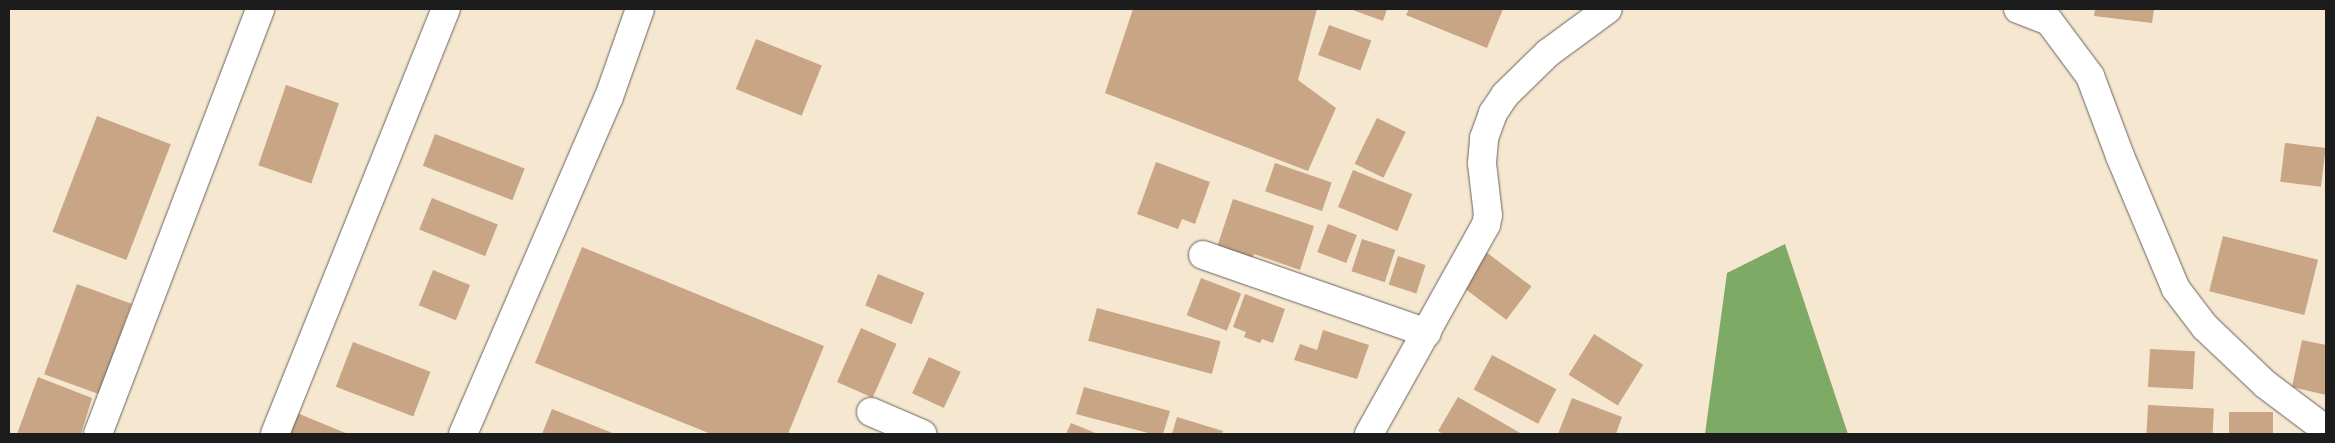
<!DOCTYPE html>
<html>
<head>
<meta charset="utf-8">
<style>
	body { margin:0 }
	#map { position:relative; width:2335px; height:443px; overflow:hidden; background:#f6e7d1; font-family:Delius,sans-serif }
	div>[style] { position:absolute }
	.forest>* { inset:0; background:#7dab65 }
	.building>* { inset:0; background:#c8a585; transform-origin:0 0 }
	.roads { filter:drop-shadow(0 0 1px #68635b) drop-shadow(0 0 1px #68635b) }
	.street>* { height:28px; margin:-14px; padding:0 14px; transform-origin:14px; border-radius:14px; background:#fff }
	.secondary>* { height:28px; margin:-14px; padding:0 14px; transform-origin:14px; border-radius:14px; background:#fff }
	span { translate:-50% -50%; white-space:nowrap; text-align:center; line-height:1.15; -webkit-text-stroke:4px #fdfcf7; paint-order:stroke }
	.frame { position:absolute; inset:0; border:10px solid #1c1c1c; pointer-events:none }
</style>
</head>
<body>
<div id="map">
	<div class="forest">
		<i style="clip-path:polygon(1785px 244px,1848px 434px,1705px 434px,1727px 273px)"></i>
	</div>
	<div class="building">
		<i style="clip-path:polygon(1133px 9px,1317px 9px,1298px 80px,1336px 108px,1308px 171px,1105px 93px)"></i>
		<i style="clip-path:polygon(1350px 9px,1387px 9px,1383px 21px)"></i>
		<i style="clip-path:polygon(1409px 9px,1503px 9px,1487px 48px,1406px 15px)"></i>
		<i style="clip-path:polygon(2095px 9px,2154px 9px,2152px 23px,2094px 16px)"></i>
		<i style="left:1329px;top:25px;width:45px;height:32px;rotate:20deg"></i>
		<i style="left:756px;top:39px;width:71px;height:54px;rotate:22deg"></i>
		<i style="left:286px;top:85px;width:56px;height:85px;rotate:19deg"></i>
		<i style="left:97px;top:116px;width:79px;height:124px;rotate:21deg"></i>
		<i style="left:1377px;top:118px;width:32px;height:51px;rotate:26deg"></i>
		<i style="left:435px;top:134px;width:96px;height:34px;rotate:21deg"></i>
		<i style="left:2285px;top:143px;width:41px;height:39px;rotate:7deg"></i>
		<i style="clip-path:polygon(1156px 162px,1210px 182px,1195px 224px,1182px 219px,1178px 229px,1137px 214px)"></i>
		<i style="left:1275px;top:163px;width:60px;height:30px;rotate:19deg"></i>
		<i style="left:1353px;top:170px;width:64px;height:40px;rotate:22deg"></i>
		<i style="left:432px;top:198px;width:71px;height:34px;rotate:22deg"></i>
		<i style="clip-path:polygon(1233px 199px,1314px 226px,1300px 270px,1254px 254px,1250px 265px,1215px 253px)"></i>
		<i style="left:1328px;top:224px;width:31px;height:30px;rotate:21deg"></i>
		<i style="left:2223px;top:236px;width:98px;height:57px;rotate:14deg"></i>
		<i style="left:1362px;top:239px;width:35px;height:34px;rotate:18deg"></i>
		<i style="clip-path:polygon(582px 247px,824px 346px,788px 434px,711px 434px,535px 363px)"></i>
		<i style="left:1482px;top:249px;width:62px;height:42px;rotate:37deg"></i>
		<i style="left:1398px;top:256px;width:29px;height:30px;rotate:18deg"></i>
		<i style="left:433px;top:270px;width:40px;height:38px;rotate:22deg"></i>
		<i style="left:878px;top:274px;width:50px;height:34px;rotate:22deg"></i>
		<i style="left:1201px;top:278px;width:43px;height:40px;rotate:21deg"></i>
		<i style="left:77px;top:284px;width:58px;height:96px;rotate:20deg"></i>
		<i style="clip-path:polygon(1245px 294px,1285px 309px,1273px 343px,1262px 339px,1260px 343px,1244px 337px,1246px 332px,1233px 327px)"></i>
		<i style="left:1097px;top:308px;width:128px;height:34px;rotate:15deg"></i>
		<i style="left:861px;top:328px;width:39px;height:59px;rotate:24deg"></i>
		<i style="clip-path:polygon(1323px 330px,1369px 345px,1357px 379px,1294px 360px,1300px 344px,1317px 350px)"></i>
		<i style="left:1594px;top:334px;width:58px;height:48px;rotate:32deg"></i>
		<i style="clip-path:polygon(2302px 340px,2326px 345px,2326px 395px,2292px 387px)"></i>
		<i style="left:353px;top:342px;width:83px;height:48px;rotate:21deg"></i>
		<i style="left:2150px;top:349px;width:45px;height:38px;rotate:3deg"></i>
		<i style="left:1492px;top:355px;width:73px;height:39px;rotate:28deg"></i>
		<i style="left:929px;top:357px;width:35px;height:40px;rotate:25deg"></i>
		<i style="clip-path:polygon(38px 377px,92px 398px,81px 434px,17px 434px)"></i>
		<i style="clip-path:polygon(1084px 387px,1170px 411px,1163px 434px,1152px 434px,1076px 414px)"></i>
		<i style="clip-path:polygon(1458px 397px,1522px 434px,1443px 434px,1438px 431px)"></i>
		<i style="clip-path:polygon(1572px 398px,1622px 417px,1616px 434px,1558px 434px)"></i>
		<i style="left:2148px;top:405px;width:66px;height:29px;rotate:3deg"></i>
		<i style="clip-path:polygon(552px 409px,615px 434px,542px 434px)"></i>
		<i style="left:2229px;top:412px;width:44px;height:22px"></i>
		<i style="clip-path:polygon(297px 413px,348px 434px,288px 434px)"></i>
		<i style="clip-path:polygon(1177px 417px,1223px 431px,1222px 434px,1172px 434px)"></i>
		<i style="clip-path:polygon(1071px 423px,1098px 434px,1066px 434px)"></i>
	</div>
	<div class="roads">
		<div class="street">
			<i style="left:2018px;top:9px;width:33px;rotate:21deg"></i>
			<i style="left:2049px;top:21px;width:69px;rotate:53.3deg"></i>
			<i style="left:2090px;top:76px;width:85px;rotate:69.4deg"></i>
			<i style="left:2120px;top:156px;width:144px;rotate:67.2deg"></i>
			<i style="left:2176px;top:289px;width:48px;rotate:52.7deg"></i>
			<i style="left:2205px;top:327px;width:83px;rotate:43.5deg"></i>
			<i style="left:2265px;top:384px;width:76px;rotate:37deg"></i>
			<i style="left:1203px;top:255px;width:237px;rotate:19.2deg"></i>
			<i style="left:871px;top:412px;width:56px;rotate:23.3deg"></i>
			<i style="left:98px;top:434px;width:455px;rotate:-69.1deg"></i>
			<i style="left:463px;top:434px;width:367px;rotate:-66.6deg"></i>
			<i style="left:609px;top:97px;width:93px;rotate:-70.6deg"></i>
			<i style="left:1369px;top:434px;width:240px;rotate:-60.8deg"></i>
			<i style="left:1486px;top:225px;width:10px;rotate:-79deg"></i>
			<i style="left:1488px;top:215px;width:52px;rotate:-96.6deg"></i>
			<i style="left:1482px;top:163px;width:25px;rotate:-85deg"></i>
			<i style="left:1484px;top:138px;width:27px;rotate:-70deg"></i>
			<i style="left:1493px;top:113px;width:22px;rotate:-56deg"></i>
			<i style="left:1505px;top:95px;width:60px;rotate:-44.3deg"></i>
			<i style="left:1548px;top:53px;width:74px;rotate:-36.3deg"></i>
		</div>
		<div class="secondary">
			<i style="left:275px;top:434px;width:458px;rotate:-68.1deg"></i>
		</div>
	</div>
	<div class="frame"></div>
</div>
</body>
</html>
